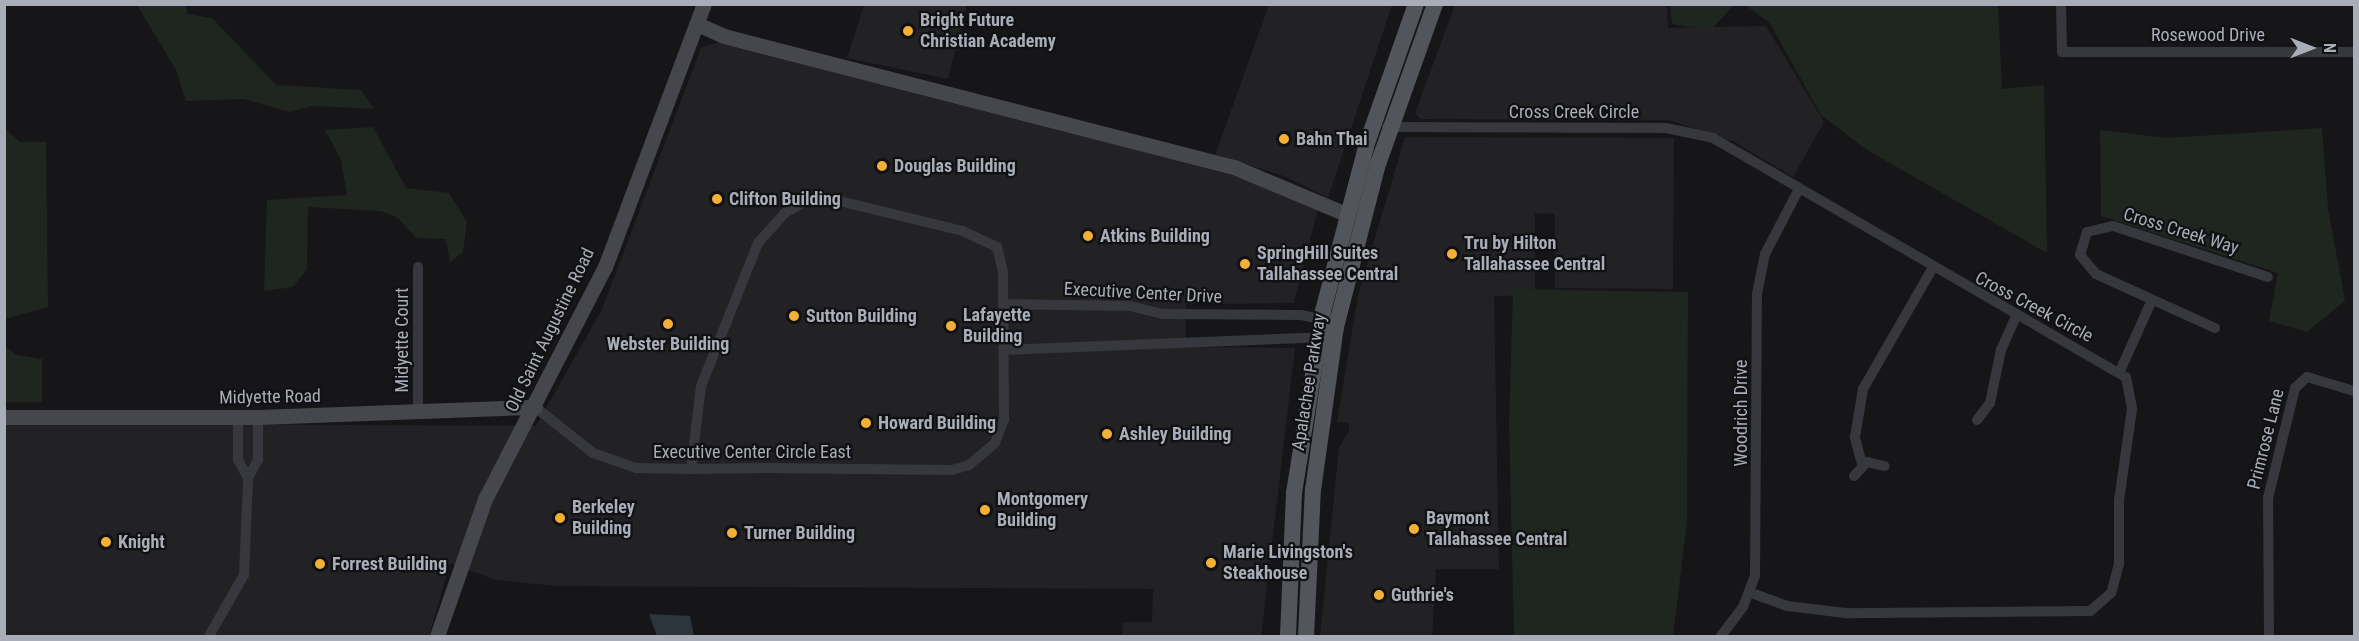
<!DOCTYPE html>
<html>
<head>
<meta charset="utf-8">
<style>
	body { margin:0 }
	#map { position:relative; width:2359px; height:641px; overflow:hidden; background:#161618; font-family:"Roboto Condensed",sans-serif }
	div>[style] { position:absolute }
	.built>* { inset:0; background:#222225 }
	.green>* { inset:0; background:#1e261f }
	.water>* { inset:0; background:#2c353c }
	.street>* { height:10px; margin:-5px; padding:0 5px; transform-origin:5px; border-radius:5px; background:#37383d }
	.secondary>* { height:15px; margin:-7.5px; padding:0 7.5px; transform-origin:7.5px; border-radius:7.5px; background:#45474d }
	.primary>* { height:16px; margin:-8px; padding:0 8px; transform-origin:8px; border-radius:8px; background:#53555c }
	.dots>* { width:16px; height:16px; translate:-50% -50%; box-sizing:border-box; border:3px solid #111113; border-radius:50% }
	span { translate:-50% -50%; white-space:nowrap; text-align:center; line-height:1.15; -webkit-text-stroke:4.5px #111113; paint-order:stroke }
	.poi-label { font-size:18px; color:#a8adb8; font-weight:700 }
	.left { translate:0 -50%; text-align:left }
	.street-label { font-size:18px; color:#a8adb8 }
	.frame { position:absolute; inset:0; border:6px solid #a8adb8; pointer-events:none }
	.north { position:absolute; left:2281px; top:18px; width:60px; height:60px; -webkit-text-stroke:4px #111113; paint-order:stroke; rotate:90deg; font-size:16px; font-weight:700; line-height:24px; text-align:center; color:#a8adb8 }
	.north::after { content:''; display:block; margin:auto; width:21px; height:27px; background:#a8adb8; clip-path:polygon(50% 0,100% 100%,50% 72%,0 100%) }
</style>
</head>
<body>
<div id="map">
	<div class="built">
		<i style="clip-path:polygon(1667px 4px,1668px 28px,1766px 26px,1824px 122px,1793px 177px,1735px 142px,1669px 120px,1421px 119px,1415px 113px,1455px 5px)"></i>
		<i style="clip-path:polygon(864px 5px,967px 5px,948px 79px,847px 58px)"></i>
		<i style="clip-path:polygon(1269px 5px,1392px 5px,1328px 198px,1284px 176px,1215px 155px)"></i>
		<i style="clip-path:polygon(721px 41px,1263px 183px,1318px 209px,1294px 303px,1186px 304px,1186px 347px,1295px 348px,1261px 636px,1122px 636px,1123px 622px,1152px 622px,1153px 589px,559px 586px,496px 580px,450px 563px,429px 636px,5px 636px,5px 423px,536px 426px,602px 309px,701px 48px)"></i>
		<i style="clip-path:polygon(1405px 137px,1674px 138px,1673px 289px,1555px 288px,1555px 214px,1535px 213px,1535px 295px,1494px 296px,1499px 569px,1436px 569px,1432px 636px,1320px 636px,1339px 447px,1349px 431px,1349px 423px,1337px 422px,1358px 295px)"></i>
	</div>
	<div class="green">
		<i style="clip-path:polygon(137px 5px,186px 5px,187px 14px,212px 18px,276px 85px,361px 90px,374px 109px,312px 106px,289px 112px,244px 99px,186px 101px,176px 70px)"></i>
		<i style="clip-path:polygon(1670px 5px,1670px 4px,1734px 5px,1711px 30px,1672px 24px)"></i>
		<i style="clip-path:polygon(1745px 5px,1998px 5px,2002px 89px,2044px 85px,2047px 253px,1867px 150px,1821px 115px,1769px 22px)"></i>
		<i style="clip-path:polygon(373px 127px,406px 188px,449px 193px,467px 222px,463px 252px,450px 262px,446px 239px,416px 238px,398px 218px,381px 211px,308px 207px,307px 269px,293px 287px,264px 291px,267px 200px,347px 195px,341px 160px,325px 130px)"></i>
		<i style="clip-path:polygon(5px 128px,20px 142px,46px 142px,48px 307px,5px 319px)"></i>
		<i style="clip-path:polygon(2322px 128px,2328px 208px,2345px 301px,2307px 332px,2269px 321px,2278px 273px,2101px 216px,2100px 130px,2167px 138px)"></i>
		<i style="clip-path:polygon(1513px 289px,1688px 292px,1687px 522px,1673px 636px,1514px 636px,1509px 425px)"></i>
		<i style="clip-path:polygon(4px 346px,17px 355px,42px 359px,42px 402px,5px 402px)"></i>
	</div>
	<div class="water">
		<i style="clip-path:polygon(649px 614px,690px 616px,694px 636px,657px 636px)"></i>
	</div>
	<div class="street">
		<i style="left:2061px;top:4px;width:48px;rotate:88.8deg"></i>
		<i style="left:2062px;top:52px;width:292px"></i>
		<i style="left:1387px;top:127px;width:279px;rotate:0.2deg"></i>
		<i style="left:1666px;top:128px;width:48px;rotate:12deg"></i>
		<i style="left:1713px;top:138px;width:477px;rotate:30.1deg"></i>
		<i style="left:2126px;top:377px;width:33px;rotate:79deg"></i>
		<i style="left:2132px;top:409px;width:92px;rotate:98.1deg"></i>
		<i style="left:2119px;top:500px;width:64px;rotate:90deg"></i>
		<i style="left:2119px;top:564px;width:30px;rotate:105deg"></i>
		<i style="left:2111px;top:593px;width:28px;rotate:139deg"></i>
		<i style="left:2090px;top:611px;width:245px;rotate:179.5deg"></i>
		<i style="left:1845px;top:613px;width:58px;rotate:-173.1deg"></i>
		<i style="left:1787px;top:606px;width:40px;rotate:-159.8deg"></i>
		<i style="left:418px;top:267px;width:146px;rotate:90deg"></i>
		<i style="left:1004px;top:304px;width:126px;rotate:0.9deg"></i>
		<i style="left:1130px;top:306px;width:33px;rotate:14deg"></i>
		<i style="left:1162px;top:314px;width:139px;rotate:0.4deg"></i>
		<i style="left:1301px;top:315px;width:25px;rotate:12deg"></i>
		<i style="left:2215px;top:328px;width:131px;rotate:-155.6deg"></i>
		<i style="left:2096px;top:274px;width:25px;rotate:-130deg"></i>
		<i style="left:2080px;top:255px;width:24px;rotate:-73deg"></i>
		<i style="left:2087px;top:232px;width:27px;rotate:-13deg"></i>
		<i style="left:2113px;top:226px;width:163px;rotate:18.2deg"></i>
		<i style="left:1005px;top:350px;width:318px;rotate:-2.3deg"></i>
		<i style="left:2120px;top:371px;width:76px;rotate:-65.8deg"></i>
		<i style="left:535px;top:407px;width:74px;rotate:38.4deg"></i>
		<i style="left:593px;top:453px;width:46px;rotate:19.2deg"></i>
		<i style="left:636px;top:468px;width:55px;rotate:1deg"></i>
		<i style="left:691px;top:469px;width:76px;rotate:-0.8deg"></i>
		<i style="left:767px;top:468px;width:185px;rotate:0.6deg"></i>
		<i style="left:952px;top:470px;width:18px;rotate:-16deg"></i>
		<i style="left:969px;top:465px;width:34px;rotate:-40deg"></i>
		<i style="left:995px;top:443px;width:26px;rotate:-69deg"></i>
		<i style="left:1004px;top:419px;width:147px;rotate:-90.4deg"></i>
		<i style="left:1003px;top:272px;width:26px;rotate:-103deg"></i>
		<i style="left:997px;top:247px;width:38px;rotate:-155deg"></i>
		<i style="left:963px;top:231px;width:132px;rotate:-166.4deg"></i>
		<i style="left:835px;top:200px;width:25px;rotate:-178deg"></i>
		<i style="left:810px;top:199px;width:29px;rotate:151deg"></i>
		<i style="left:785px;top:213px;width:40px;rotate:132deg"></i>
		<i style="left:758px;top:243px;width:154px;rotate:111.7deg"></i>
		<i style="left:701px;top:386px;width:84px;rotate:96.9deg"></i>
		<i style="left:1977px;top:420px;width:21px;rotate:-53deg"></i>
		<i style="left:1990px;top:403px;width:54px;rotate:-78.3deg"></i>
		<i style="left:2001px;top:350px;width:35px;rotate:-66deg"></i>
		<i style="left:1862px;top:464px;width:28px;rotate:-105deg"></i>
		<i style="left:1855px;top:437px;width:49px;rotate:-80.5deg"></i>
		<i style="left:1863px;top:389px;width:138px;rotate:-60.1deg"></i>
		<i style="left:1854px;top:476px;width:19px;rotate:-47deg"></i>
		<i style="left:1867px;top:462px;width:18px;rotate:13deg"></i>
		<i style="left:248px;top:478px;width:21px;rotate:-61deg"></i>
		<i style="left:258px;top:460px;width:43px;rotate:-90deg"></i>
		<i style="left:209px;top:636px;width:70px;rotate:-60.2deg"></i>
		<i style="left:244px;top:575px;width:97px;rotate:-87.6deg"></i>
		<i style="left:248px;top:478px;width:21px;rotate:-119deg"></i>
		<i style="left:238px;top:460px;width:44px;rotate:-90deg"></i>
		<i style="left:1721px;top:636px;width:36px;rotate:-53deg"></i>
		<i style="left:1743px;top:607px;width:34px;rotate:-69deg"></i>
		<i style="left:1755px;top:575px;width:281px;rotate:-89.6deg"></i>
		<i style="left:1757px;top:294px;width:41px;rotate:-78.7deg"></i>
		<i style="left:1765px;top:254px;width:73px;rotate:-62.4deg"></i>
		<i style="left:2269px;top:636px;width:138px;rotate:-90.4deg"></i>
		<i style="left:2268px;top:498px;width:113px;rotate:-76.2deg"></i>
		<i style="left:2295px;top:388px;width:16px;rotate:-43deg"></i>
		<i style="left:2307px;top:377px;width:49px;rotate:16.6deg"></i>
	</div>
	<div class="secondary">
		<i style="left:697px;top:24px;width:30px;rotate:24deg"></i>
		<i style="left:724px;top:36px;width:527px;rotate:14.41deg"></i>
		<i style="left:1234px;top:167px;width:121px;rotate:22.8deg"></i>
		<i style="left:4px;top:417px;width:254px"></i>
		<i style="left:258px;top:417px;width:277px;rotate:-2.1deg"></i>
		<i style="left:437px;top:636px;width:145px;rotate:-70.7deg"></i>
		<i style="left:485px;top:499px;width:261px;rotate:-62.7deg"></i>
		<i style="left:605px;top:267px;width:281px;rotate:-69.4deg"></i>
	</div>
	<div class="primary">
		<i style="left:1288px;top:636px;width:143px;rotate:-87.6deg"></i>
		<i style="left:1294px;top:493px;width:184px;rotate:-80.9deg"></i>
		<i style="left:1323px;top:311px;width:174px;rotate:-75.3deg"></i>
		<i style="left:1367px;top:143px;width:147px;rotate:-70.6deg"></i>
		<i style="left:1306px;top:636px;width:146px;rotate:-87.3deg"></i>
		<i style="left:1313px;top:490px;width:165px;rotate:-82deg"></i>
		<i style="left:1336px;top:327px;width:165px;rotate:-75.6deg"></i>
		<i style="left:1377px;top:167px;width:173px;rotate:-70.4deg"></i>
	</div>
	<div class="dots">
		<i style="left:908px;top:31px;background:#f2b134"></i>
		<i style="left:1284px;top:139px;background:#f2b134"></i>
		<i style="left:882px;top:166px;background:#f2b134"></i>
		<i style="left:717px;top:199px;background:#f2b134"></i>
		<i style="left:1088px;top:236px;background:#f2b134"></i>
		<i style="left:1452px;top:254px;background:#f2b134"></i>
		<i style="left:1245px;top:264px;background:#f2b134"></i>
		<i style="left:794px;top:316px;background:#f2b134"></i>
		<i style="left:668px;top:324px;background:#f2b134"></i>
		<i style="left:951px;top:326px;background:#f2b134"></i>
		<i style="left:866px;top:423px;background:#f2b134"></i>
		<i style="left:1107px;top:434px;background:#f2b134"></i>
		<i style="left:985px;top:510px;background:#f2b134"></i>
		<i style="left:560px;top:518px;background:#f2b134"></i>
		<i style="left:1414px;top:529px;background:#f2b134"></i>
		<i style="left:732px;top:533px;background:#f2b134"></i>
		<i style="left:106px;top:542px;background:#f2b134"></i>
		<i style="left:1211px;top:563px;background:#f2b134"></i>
		<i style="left:320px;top:564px;background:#f2b134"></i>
		<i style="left:1379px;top:595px;background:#f2b134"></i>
	</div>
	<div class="poi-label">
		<span class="left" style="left:920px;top:31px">Bright Future<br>Christian Academy</span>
		<span class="left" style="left:1296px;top:139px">Bahn Thai</span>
		<span class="left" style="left:894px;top:166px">Douglas Building</span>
		<span class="left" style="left:729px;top:199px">Clifton Building</span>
		<span class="left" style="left:1100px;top:236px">Atkins Building</span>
		<span class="left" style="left:1464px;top:254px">Tru by Hilton<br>Tallahassee Central</span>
		<span class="left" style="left:1257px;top:264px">SpringHill Suites<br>Tallahassee Central</span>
		<span class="left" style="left:806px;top:316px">Sutton Building</span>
		<span class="left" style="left:963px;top:326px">Lafayette<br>Building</span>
		<span style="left:668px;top:344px">Webster Building</span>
		<span class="left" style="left:878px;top:423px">Howard Building</span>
		<span class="left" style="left:1119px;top:434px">Ashley Building</span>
		<span class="left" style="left:997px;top:510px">Montgomery<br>Building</span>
		<span class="left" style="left:572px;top:518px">Berkeley<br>Building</span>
		<span class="left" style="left:1426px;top:529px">Baymont<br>Tallahassee Central</span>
		<span class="left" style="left:744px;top:533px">Turner Building</span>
		<span class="left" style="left:118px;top:542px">Knight</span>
		<span class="left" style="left:1223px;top:563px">Marie Livingston's<br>Steakhouse</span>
		<span class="left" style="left:332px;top:564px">Forrest Building</span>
		<span class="left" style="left:1391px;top:595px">Guthrie's</span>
	</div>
	<div class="street-label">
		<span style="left:2208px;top:35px">Rosewood Drive</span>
		<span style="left:1574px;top:112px">Cross Creek Circle</span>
		<span style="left:2181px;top:231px;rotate:17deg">Cross Creek Way</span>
		<span style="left:1143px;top:293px;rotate:3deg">Executive Center Drive</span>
		<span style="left:2034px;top:307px;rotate:28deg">Cross Creek Circle</span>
		<span style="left:550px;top:330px;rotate:-64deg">Old Saint Augustine Road</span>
		<span style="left:402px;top:340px;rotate:-90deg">Midyette Court</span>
		<span style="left:1309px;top:382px;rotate:-81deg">Apalachee Parkway</span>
		<span style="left:270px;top:397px;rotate:-1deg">Midyette Road</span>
		<span style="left:1741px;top:413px;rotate:-90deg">Woodrich Drive</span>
		<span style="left:2266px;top:439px;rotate:-76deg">Primrose Lane</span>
		<span style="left:752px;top:452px">Executive Center Circle East</span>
	</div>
	<div class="frame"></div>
	<div class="north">N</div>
</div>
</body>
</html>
